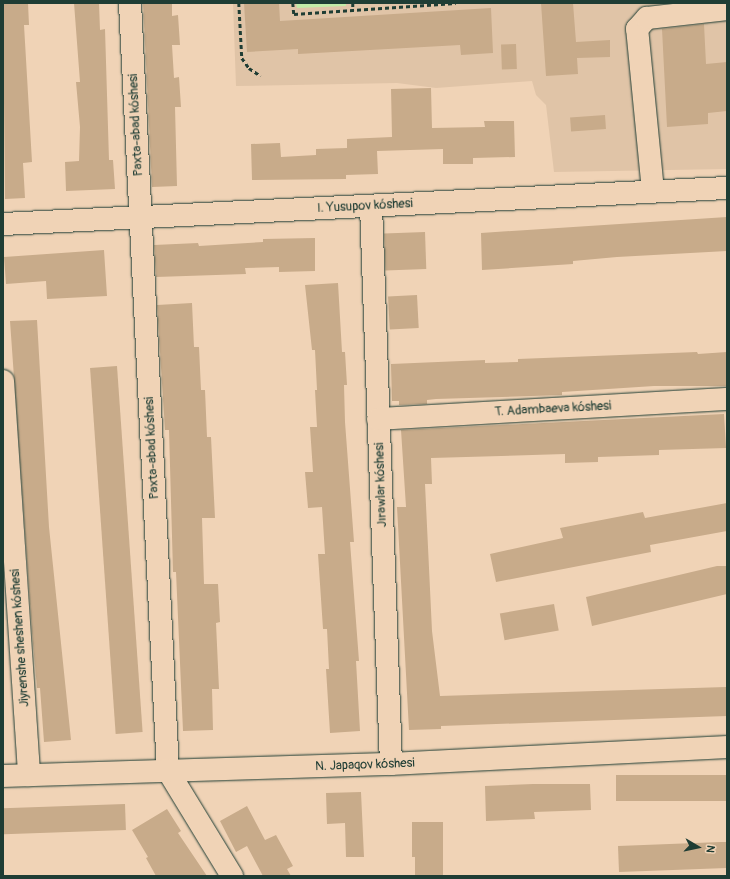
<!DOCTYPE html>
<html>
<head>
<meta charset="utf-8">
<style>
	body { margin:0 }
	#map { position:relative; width:730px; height:879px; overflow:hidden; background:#f0d3b6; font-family:Pangolin,sans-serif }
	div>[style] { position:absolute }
	.built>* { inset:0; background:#e0c4a7 }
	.green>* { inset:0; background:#c2eba7 }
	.building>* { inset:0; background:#c8ab8a; transform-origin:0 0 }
	.path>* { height:2.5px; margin-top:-1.25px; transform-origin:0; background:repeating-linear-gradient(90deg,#1f3d34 0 4px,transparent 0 7px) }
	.roads { filter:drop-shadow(0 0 1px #1f3d34) drop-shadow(0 0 1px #1f3d34) }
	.minor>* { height:22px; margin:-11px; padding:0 11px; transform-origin:11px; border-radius:11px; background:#f0d3b6 }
	.major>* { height:22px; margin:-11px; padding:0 11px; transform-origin:11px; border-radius:11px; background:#f0d3b6 }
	span { translate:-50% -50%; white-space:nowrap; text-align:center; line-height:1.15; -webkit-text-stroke:3px #f0d3b6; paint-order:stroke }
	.street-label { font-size:13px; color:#1f3d34 }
	.frame { position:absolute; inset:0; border:4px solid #1f3d34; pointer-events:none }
	.north { position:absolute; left:678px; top:827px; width:40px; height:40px; -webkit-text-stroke:3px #f0d3b6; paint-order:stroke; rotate:99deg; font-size:11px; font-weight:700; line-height:16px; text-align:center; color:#1f3d34 }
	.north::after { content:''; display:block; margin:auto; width:14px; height:18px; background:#1f3d34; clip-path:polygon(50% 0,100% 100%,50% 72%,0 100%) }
</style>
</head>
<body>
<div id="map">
	<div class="built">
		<i style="clip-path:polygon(233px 3px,727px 3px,727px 169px,554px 172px,546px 105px,536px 95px,532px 81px,436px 88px,397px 83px,236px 86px)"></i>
	</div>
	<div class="green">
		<i style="clip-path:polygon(296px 3px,346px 3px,346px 6px,297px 8px)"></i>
	</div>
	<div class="building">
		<i style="clip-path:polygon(3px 3px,28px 3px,29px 25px,24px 25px,32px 162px,23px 163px,25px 198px,5px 199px)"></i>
		<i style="clip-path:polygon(74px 3px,99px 3px,100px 30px,105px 29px,109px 160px,113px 160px,115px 189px,66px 191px,65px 162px,79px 161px,80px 127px,76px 82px,80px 82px)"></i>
		<i style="clip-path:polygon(143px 3px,172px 3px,172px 16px,178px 15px,180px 45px,172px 45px,174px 78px,179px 77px,181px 107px,175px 107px,177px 186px,152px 187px)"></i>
		<i style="clip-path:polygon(244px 3px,279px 3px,280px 21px,491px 8px,493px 53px,461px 55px,460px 45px,298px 54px,298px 49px,247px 52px)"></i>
		<i style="clip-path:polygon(541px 3px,573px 3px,576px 42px,610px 40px,610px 57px,577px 58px,578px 74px,546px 76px)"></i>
		<i style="clip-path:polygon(704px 24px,706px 64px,727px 62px,727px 111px,708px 113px,708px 124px,667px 127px,662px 29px)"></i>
		<i style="left:516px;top:44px;width:25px;height:15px;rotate:88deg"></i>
		<i style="clip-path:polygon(431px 88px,432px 128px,485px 127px,484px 121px,514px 121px,515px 157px,473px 158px,473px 164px,443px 164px,443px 149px,377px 151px,378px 174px,346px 175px,346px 179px,252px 180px,251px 144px,280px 143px,281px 157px,316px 155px,316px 149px,347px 148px,347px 139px,392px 137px,391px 89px)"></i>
		<i style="left:605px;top:115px;width:14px;height:35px;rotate:86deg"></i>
		<i style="clip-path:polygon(727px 217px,727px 251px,617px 257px,573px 261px,573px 264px,482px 270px,481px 233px)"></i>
		<i style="left:425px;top:232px;width:37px;height:41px;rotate:88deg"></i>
		<i style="clip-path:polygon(315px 238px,315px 271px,279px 272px,279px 267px,245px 268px,246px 274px,156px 277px,154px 245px,198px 243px,199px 246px,263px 242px,263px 239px)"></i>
		<i style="clip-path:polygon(104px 250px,107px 296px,47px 299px,46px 281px,6px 284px,4px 257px)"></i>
		<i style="clip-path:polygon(338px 283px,342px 352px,345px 352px,347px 385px,344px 385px,345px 422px,354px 542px,350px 542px,359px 661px,356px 661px,360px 731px,330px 733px,326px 669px,329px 669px,327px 629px,323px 629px,318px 554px,325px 554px,322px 507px,308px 508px,305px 472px,313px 472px,310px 427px,317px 427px,315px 390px,317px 390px,315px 350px,312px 350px,305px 285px)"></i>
		<i style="left:417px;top:295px;width:33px;height:29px;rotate:87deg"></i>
		<i style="clip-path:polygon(192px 303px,194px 347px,199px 347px,201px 390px,205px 390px,207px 437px,211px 437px,215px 518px,202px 518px,204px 584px,218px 584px,220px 622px,216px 623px,219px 689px,212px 689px,213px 730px,183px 731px,176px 572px,173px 572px,169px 430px,165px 430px,157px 305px)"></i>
		<i style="clip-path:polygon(37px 320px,49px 527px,71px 740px,44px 742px,40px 688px,37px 688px,32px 632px,10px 321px)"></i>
		<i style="clip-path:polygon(697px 352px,698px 354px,727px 352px,727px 386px,654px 386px,562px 392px,562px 395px,436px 399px,427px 400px,427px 404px,399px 405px,399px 401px,392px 401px,391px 364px,485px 360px,485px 363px,518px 362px,518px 359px)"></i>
		<i style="left:117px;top:366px;width:367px;height:27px;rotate:86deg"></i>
		<i style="clip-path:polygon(724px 414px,726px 448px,659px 450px,659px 455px,598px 457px,598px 462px,565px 463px,565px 454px,431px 458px,432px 484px,425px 484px,432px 631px,440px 696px,726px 687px,727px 716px,441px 726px,441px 729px,409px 730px,397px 507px,406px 507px,401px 430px)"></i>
		<i style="clip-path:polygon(727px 503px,727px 531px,650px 545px,651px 552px,496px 582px,490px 554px,563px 538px,560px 528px,643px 512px,645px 518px)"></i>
		<i style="clip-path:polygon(717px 566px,727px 566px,727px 594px,592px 626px,586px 597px)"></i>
		<i style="left:554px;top:604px;width:27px;height:55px;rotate:80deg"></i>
		<i style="left:727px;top:775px;width:26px;height:111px;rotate:90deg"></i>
		<i style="clip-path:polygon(533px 784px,590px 784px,591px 810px,534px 812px,535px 819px,486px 821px,485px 786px)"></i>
		<i style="clip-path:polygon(361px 792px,364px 857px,346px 857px,345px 823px,327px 824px,326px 793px)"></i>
		<i style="left:125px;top:804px;width:26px;height:122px;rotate:88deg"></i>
		<i style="clip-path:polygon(247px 806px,265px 840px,276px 835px,293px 866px,287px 869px,291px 876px,263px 876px,247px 846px,236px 852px,220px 821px)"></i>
		<i style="clip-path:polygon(167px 809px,181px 831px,178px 833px,207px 876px,156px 876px,146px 858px,148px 857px,132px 830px)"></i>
		<i style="clip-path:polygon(412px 822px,443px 822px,443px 876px,415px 876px,415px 857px,412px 857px)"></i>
		<i style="clip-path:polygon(721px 842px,727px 842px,727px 868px,619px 872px,618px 846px)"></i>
	</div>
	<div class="path">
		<i style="left:239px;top:3px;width:55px;rotate:86.9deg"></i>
		<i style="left:242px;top:58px;width:12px;rotate:55deg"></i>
		<i style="left:249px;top:68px;width:14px;rotate:34deg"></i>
		<i style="left:293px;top:3px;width:11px;rotate:85deg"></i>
		<i style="left:294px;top:14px;width:162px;rotate:-3.9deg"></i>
		<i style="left:353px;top:3px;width:7px;rotate:90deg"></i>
	</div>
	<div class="roads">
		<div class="minor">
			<i style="left:130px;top:3px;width:769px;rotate:87.17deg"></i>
			<i style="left:168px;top:771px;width:123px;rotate:58.6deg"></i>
			<i style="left:653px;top:191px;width:163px;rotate:-95.6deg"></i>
			<i style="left:637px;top:29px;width:15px;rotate:-48deg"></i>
			<i style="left:647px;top:18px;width:81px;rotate:-6.4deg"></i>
			<i style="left:371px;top:206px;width:558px;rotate:87.95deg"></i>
			<i style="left:3px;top:224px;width:725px;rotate:-2.85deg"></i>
			<i style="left:3px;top:381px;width:395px;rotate:86.2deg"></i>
			<i style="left:378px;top:419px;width:350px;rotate:-3.3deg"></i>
		</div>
		<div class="major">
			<i style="left:3px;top:776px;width:388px;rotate:-1.8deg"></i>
			<i style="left:391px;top:764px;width:336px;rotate:-2.9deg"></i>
		</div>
	</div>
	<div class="street-label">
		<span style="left:136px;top:125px;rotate:-93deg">Paxta-abad kóshesi</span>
		<span style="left:365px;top:206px;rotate:-3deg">I. Yusupov kóshesi</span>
		<span style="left:553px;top:409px;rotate:-3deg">T. Adambaeva kóshesi</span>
		<span style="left:152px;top:448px;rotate:-93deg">Paxta-abad kóshesi</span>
		<span style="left:381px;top:485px;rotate:-92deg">Jırawlar kóshesi</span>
		<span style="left:20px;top:638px;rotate:-94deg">Jiyrenshe sheshen kóshesi</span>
		<span style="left:365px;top:765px;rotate:-2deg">N. Japaqov kóshesi</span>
	</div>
	<div class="frame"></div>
	<div class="north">N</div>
</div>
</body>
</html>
